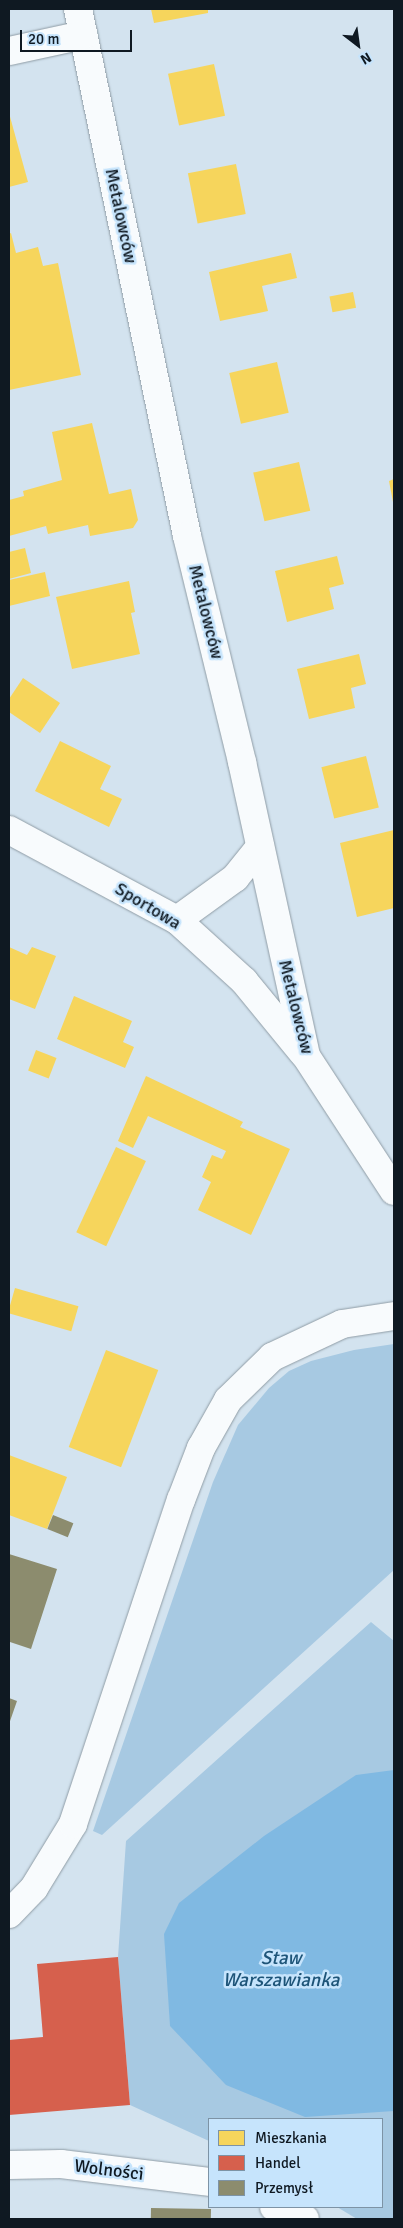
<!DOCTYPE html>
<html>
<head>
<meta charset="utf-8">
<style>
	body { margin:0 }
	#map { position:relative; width:403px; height:2228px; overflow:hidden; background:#d3e3ef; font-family:Signika,sans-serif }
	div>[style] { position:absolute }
	.green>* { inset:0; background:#a7c9e2 }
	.water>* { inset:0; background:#80b9e2 }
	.homes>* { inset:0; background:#f6d55c; transform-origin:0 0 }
	.shops>* { inset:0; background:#d6604d }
	.industry>* { inset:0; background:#8c8c6e; transform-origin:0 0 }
	.roads { filter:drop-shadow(0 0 1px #8f9ca5) drop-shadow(0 0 1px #8f9ca5) }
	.street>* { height:28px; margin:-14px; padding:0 14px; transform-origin:14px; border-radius:14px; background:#f8fbfd }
	.secondary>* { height:28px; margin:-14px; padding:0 14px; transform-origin:14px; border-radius:14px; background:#f8fbfd }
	span { translate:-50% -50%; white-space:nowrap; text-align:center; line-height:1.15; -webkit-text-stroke:5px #c6e4fc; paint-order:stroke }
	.street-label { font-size:18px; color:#0f1922 }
	.water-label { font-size:19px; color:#1d5478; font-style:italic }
	.frame { position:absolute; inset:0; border:10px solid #0f1922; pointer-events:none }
	.legend { position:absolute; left:208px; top:2118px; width:175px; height:90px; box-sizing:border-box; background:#c6e4fc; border:1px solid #7d93a5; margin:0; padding:6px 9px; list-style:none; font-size:15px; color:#0f1922 }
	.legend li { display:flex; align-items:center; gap:10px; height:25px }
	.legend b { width:25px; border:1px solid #7d93a5 }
	.north { position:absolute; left:333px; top:20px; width:50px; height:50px; -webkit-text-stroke:4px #c6e4fc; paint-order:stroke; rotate:150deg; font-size:14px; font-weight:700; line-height:20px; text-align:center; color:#0f1922 }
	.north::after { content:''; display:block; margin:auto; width:18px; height:22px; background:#0f1922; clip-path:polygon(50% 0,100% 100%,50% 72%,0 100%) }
	.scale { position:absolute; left:20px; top:30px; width:112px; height:22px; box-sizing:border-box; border:2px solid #0f1922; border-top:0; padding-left:6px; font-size:15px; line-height:18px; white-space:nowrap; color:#0f1922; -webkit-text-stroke:4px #c6e4fc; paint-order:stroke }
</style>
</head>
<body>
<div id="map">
	<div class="green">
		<i style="clip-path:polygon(394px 1344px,394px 1570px,102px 1835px,93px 1831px,213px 1482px,238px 1425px,269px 1388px,289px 1371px,311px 1361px,354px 1350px)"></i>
		<i style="clip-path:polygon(371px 1622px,394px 1641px,394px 2219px,357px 2219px,337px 2207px,382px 2207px,382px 2119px,209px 2119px,209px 2141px,130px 2105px,118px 1957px,126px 1841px)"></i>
	</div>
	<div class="water">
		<i style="clip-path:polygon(394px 1770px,394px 2111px,305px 2117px,226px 2085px,170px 2026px,164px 1934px,179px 1903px,264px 1836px,356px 1775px)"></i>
	</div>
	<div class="homes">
		<i style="clip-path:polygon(151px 9px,208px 9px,208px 13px,154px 23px)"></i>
		<i style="left:214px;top:64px;width:53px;height:47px;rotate:78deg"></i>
		<i style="clip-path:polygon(9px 113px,28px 182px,9px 187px)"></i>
		<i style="left:236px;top:164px;width:51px;height:49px;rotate:79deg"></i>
		<i style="clip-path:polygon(11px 233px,16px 253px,38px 247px,43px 266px,58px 263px,81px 375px,9px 390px,9px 234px)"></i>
		<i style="clip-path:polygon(291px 253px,297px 278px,262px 286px,268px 311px,220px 321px,209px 272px)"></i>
		<i style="left:353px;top:292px;width:16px;height:24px;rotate:79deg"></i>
		<i style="left:277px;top:362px;width:52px;height:49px;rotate:77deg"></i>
		<i style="clip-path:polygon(92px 423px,109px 494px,131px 489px,138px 520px,133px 528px,90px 536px,88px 525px,48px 534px,46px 526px,9px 536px,9px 500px,24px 496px,23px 491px,62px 480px,52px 432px)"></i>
		<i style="left:299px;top:462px;width:50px;height:47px;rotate:77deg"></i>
		<i style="clip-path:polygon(394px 479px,394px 502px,393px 502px,389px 481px)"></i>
		<i style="clip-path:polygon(25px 548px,31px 573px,9px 579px,9px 552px)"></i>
		<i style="clip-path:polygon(337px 556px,344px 584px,329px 588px,334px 609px,287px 622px,275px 571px)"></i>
		<i style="clip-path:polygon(45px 572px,50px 596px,9px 606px,9px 580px)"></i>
		<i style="clip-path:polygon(129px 581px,135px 612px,131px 613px,140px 654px,72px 669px,56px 597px)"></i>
		<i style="clip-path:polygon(359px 654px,366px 684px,351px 688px,355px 708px,309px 719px,297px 669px)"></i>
		<i style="clip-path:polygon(23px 678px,60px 703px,40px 733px,9px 712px,9px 699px)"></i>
		<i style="clip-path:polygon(60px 741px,111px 766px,100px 789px,122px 799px,109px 827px,35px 791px)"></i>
		<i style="left:366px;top:756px;width:53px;height:46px;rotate:76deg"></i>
		<i style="clip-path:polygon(394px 830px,394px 908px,357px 917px,340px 843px)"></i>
		<i style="clip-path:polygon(9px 947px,27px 955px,32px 947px,56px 956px,35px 1009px,9px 999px)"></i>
		<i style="clip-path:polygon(74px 996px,132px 1021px,123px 1042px,134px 1047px,125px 1068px,57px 1039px)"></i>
		<i style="left:36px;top:1050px;width:22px;height:22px;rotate:21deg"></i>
		<i style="clip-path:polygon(146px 1076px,243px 1122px,240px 1127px,290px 1149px,251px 1235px,198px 1210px,211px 1182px,202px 1177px,212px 1155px,222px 1159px,226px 1151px,148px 1116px,133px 1148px,118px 1141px)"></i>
		<i style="left:116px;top:1147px;width:33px;height:94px;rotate:25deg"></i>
		<i style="left:15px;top:1288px;width:66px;height:26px;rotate:16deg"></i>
		<i style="left:106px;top:1350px;width:56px;height:104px;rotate:21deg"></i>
		<i style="clip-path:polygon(9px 1455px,67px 1477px,47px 1529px,9px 1515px)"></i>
	</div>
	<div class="shops">
		<i style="clip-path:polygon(118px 1957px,130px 2105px,9px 2115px,9px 2040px,43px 2037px,37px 1964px)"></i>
	</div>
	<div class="industry">
		<i style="left:53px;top:1515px;width:22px;height:15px;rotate:22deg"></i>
		<i style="clip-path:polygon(9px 1554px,57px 1569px,31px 1649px,10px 1642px,9px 1645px)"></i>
		<i style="clip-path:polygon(9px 1698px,17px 1701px,9px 1724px)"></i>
		<i style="left:151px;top:2208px;width:60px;height:11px;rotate:1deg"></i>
	</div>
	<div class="roads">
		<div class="street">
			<i style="left:78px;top:9px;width:538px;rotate:78.31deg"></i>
			<i style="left:187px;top:536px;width:233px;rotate:76.3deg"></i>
			<i style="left:242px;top:762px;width:301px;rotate:77.7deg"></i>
			<i style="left:306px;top:1056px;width:161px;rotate:56.9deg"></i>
			<i style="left:9px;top:51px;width:76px;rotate:-12.2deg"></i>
			<i style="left:9px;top:830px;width:191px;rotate:28.2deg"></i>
			<i style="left:177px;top:920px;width:91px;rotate:42.3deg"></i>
			<i style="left:244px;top:981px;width:93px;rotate:50.7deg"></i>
			<i style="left:177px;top:920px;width:72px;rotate:-35.9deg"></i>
			<i style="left:235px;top:878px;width:40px;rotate:-51deg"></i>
		</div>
		<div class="secondary">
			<i style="left:9px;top:1914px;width:36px;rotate:-46deg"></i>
			<i style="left:34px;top:1888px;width:75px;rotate:-58.6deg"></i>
			<i style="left:73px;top:1824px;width:342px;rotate:-71.6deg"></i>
			<i style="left:181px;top:1500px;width:56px;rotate:-69deg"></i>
			<i style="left:201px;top:1448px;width:55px;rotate:-60.6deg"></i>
			<i style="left:228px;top:1400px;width:62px;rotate:-44.3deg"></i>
			<i style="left:272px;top:1357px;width:77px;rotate:-25.2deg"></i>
			<i style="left:342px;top:1324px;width:53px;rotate:-8.7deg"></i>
			<i style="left:9px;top:2165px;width:52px;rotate:-1.1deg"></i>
			<i style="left:61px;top:2164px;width:149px;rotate:6.9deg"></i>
			<i style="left:274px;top:2207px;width:33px;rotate:21deg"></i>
		</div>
	</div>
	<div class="street-label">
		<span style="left:121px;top:216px;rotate:78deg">Metalowców</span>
		<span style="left:206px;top:612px;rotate:76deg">Metalowców</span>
		<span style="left:148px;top:906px;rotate:31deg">Sportowa</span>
		<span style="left:296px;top:1007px;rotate:76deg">Metalowców</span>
		<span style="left:109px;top:2170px;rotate:7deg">Wolności</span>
	</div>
	<div class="water-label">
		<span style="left:281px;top:1970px">Staw<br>Warszawianka</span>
	</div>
	<div class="frame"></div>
	<ul class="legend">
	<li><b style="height:14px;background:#f6d55c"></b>Mieszkania</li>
	<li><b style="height:14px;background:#d6604d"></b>Handel</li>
	<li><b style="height:14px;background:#8c8c6e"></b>Przemysł</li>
	</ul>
	<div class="north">N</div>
	<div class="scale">20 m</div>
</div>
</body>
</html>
